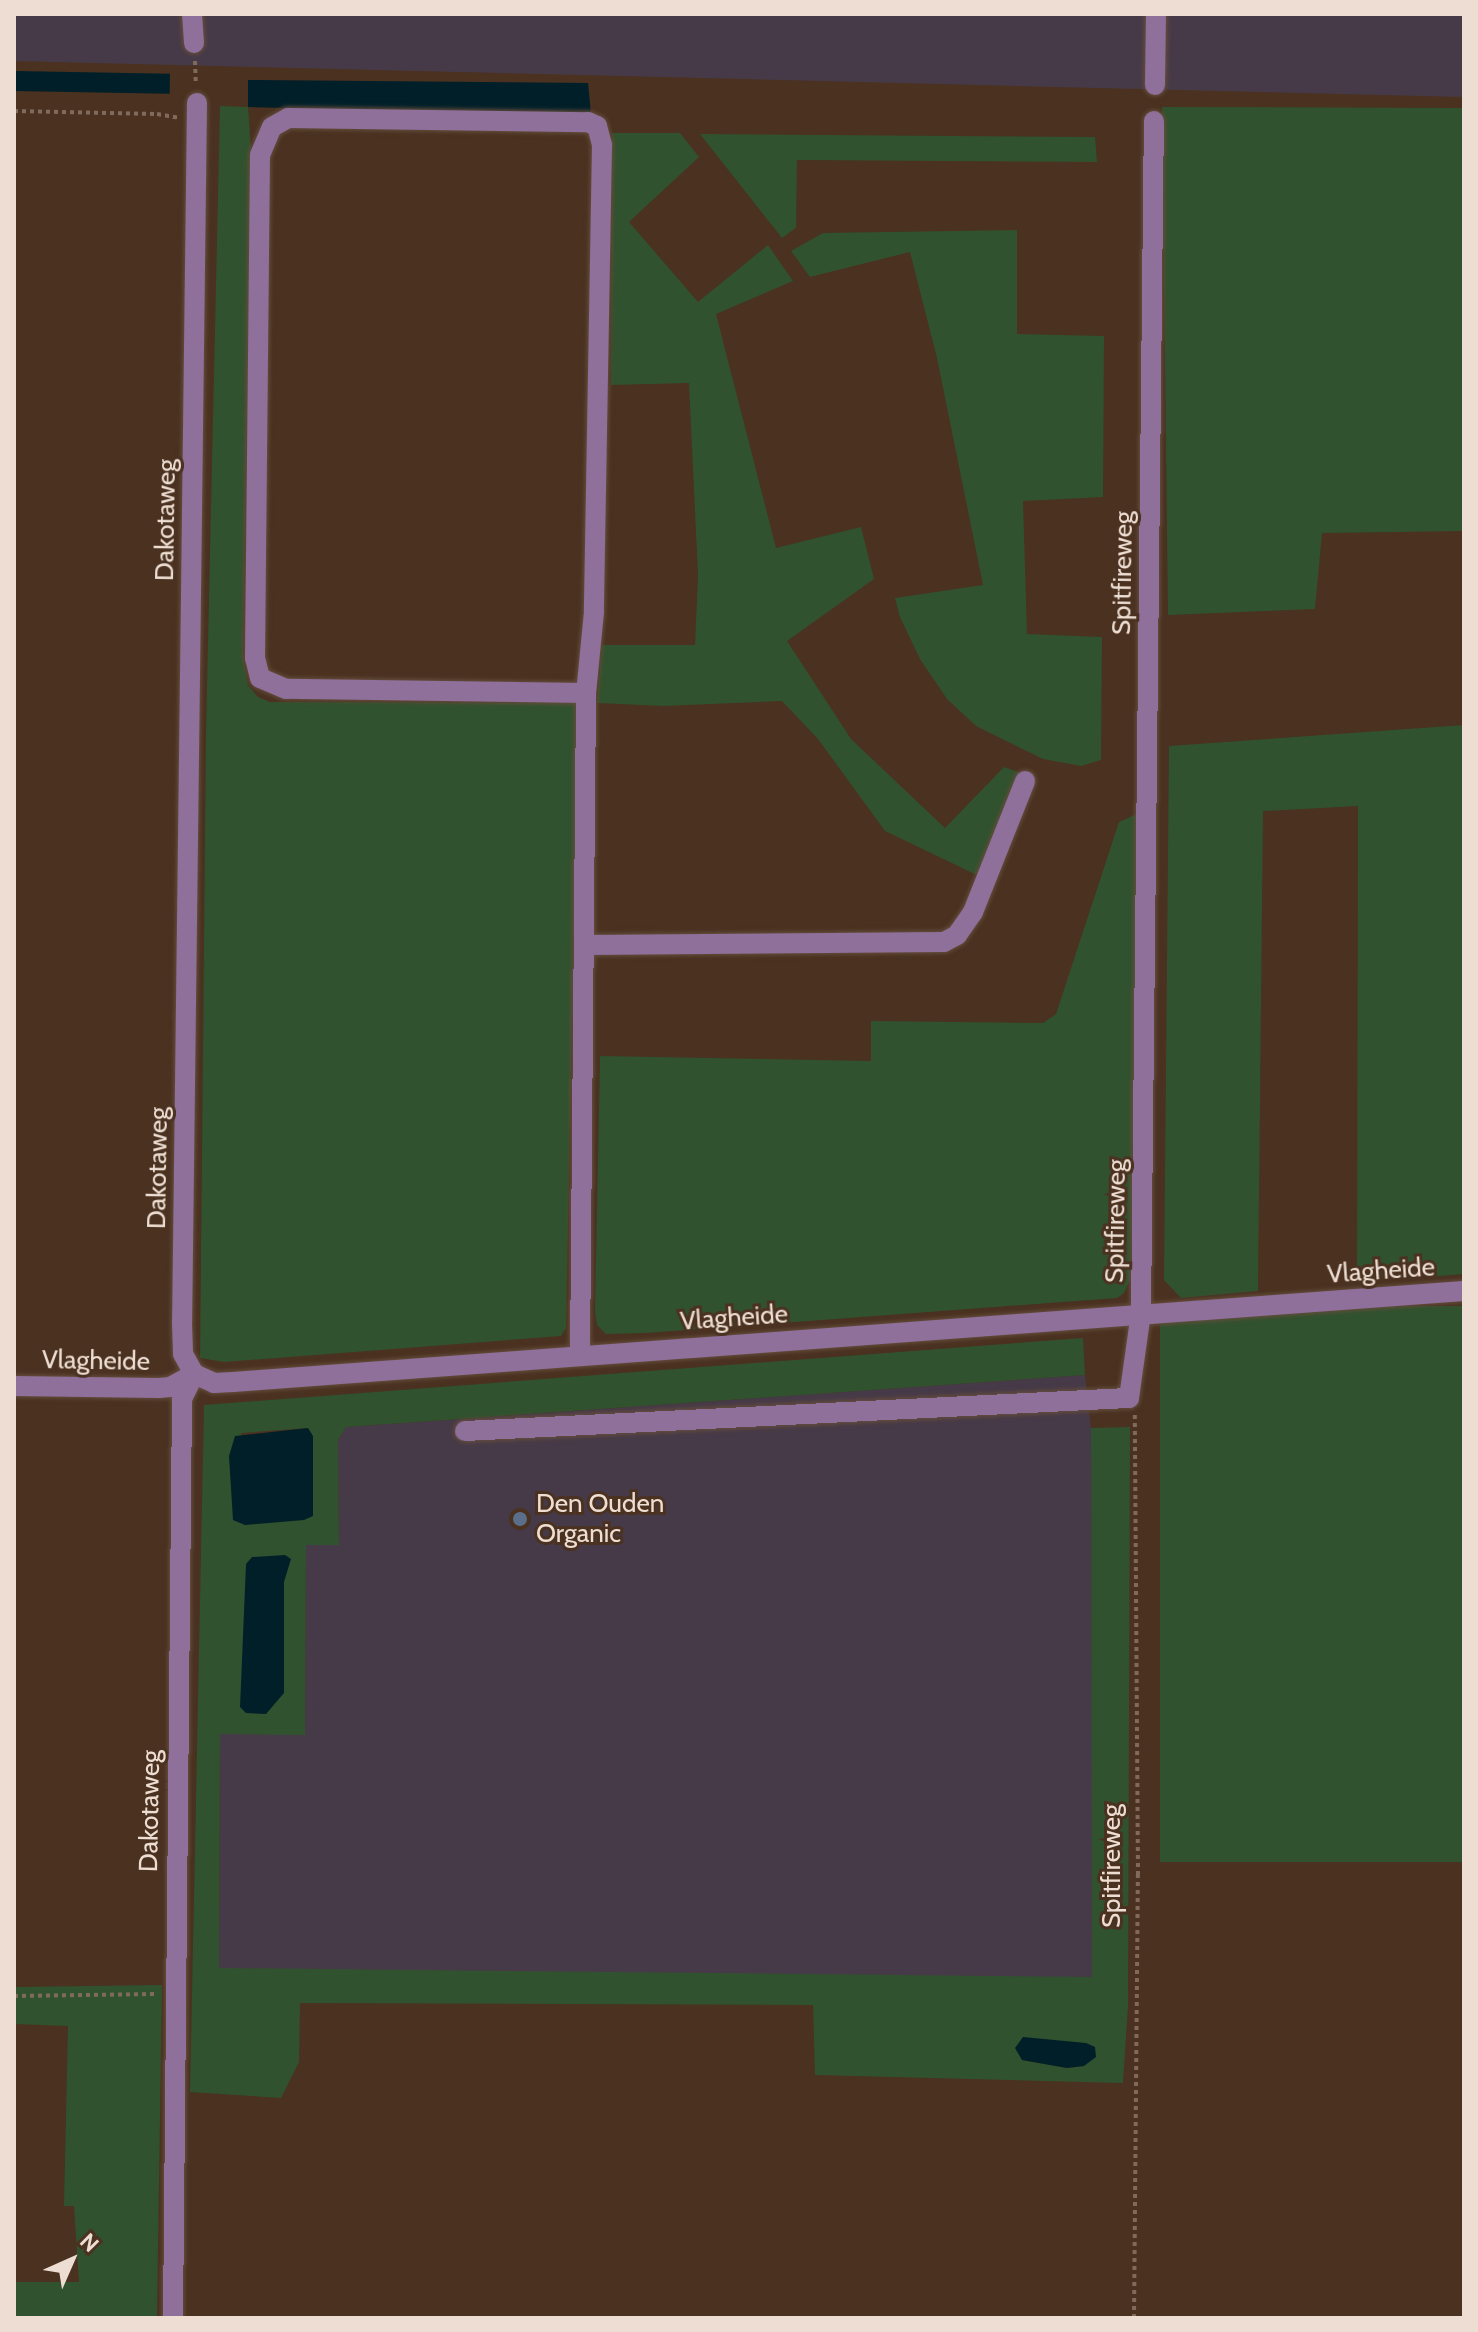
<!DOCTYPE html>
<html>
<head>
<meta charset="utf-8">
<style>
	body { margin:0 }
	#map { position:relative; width:1478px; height:2332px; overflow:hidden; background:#4a3120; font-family:Cabin,sans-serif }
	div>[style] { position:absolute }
	.industrial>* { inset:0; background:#473a48 }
	.green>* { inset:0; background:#31522e; transform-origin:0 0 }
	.water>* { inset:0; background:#011f29; transform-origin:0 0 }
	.path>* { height:4px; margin-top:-2px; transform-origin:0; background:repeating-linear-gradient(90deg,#806a5b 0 4px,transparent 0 8px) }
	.roads { filter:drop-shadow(0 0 2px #644d3c) drop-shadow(0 0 2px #644d3c) }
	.minor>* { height:20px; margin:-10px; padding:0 10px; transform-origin:10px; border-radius:10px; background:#8f709b }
	.dots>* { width:22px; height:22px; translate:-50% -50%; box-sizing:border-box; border:4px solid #4a3120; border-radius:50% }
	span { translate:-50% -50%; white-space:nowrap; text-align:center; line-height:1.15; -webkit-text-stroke:6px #4a3120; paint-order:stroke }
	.street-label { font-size:26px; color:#edddd2 }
	.poi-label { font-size:26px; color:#edddd2 }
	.left { translate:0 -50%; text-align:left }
	.frame { position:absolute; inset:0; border:16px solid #edddd2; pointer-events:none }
	.north { position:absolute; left:32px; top:2220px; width:80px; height:80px; -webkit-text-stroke:6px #4a3120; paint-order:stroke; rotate:45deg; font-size:22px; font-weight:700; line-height:32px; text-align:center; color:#edddd2 }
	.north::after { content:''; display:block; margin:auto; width:28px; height:36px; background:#edddd2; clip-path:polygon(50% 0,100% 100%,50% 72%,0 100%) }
</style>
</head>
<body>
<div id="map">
	<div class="industrial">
		<i style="clip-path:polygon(14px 14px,1464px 14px,1464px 97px,14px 61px)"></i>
		<i style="clip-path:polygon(1085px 1375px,1091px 1428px,1093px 1978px,219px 1969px,220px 1734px,305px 1734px,306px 1545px,339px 1544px,338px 1440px,346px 1427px)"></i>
	</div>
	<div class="green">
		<i style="clip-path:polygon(220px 106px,248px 107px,251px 148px,243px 655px,248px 685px,258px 697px,270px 702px,578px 703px,566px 1328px,561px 1336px,224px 1362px,200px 1358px,206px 731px)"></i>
		<i style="clip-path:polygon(1162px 107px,1464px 108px,1464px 531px,1322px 533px,1315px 609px,1168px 615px)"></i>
		<i style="clip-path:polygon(612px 133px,680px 133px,699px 157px,629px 222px,698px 302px,768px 245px,793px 281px,716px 314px,776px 548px,861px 527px,874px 579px,787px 641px,851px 739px,945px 828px,1004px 767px,1021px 773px,981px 877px,885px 831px,818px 739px,782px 701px,664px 706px,597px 703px,602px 645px,695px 645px,698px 575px,689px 383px,611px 385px)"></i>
		<i style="clip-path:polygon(700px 134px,1095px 137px,1097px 162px,797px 160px,796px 228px,782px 238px)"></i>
		<i style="clip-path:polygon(1017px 230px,1017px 334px,1104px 336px,1103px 497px,1023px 501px,1027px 634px,1102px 637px,1101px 760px,1081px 766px,1043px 759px,976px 726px,947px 699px,920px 659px,900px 617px,895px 598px,983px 585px,937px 358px,910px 252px,810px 277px,791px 251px,823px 233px)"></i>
		<i style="clip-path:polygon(1464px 725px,1464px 1274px,1357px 1283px,1358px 806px,1263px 811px,1258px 1291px,1181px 1298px,1164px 1280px,1169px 746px)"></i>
		<i style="clip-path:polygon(1139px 813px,1131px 1255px,1130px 1280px,1124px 1293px,1117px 1298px,646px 1333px,606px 1334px,597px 1325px,595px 1312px,600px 1056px,871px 1061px,871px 1021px,1043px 1023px,1056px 1014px,1119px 822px)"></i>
		<i style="left:1464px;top:1306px;width:556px;height:304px;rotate:90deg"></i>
		<i style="clip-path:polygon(evenodd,1083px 1338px,1085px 1375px,346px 1427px,338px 1440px,339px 1545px,306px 1545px,305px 1735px,220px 1734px,219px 1968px,1092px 1977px,1091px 1428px,1130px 1427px,1128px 2006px,1123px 2083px,815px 2075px,813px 2005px,300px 2003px,299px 2062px,281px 2098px,190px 2092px,204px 1405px,1083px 1338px,308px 1428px,250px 1524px,245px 1525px,241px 1433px,308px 1428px,1083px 1338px,1047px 2040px,1059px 2042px,1084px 2066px,1067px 2068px,1022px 2060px,1047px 2040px)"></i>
		<i style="clip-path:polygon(162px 1985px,157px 2316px,14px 2316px,14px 2282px,79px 2282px,74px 2206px,64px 2206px,68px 2026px,14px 2024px,14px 1987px)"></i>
	</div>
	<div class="water">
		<i style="left:14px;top:71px;width:156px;height:20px;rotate:1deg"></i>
		<i style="clip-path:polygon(248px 80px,588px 83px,591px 115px,248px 107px)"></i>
		<i style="clip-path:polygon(308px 1428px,313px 1436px,313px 1516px,304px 1520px,245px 1525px,233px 1520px,229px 1456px,235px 1436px)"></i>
		<i style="clip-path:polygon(285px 1555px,291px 1559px,284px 1582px,284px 1693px,266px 1714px,246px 1713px,240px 1707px,246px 1564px,252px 1557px)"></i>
		<i style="clip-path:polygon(1023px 2037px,1086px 2043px,1095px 2047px,1096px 2057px,1084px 2066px,1067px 2068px,1022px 2060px,1015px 2048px)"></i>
	</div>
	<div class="path">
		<i style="left:195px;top:61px;width:24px;rotate:88deg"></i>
		<i style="left:14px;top:111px;width:143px;rotate:1.2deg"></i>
		<i style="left:157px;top:114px;width:22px;rotate:10deg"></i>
		<i style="left:14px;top:1996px;width:142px;rotate:-0.8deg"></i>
		<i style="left:1134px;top:2318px;width:443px;rotate:-89.5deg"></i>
		<i style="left:1138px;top:1875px;width:460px;rotate:-90.4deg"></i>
	</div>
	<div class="roads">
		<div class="minor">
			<i style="left:192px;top:14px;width:29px;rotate:86deg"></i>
			<i style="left:1155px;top:85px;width:71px;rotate:-89.2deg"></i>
			<i style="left:197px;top:103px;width:1220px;rotate:90.7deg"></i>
			<i style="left:182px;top:1323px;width:31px;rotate:88deg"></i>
			<i style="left:183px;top:1354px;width:23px;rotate:61deg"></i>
			<i style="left:194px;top:1374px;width:22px;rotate:24deg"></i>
			<i style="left:214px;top:1383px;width:19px;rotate:-3deg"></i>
			<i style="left:233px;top:1382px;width:1234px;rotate:-4.23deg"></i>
			<i style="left:288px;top:118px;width:300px;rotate:0.8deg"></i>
			<i style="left:588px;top:122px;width:10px;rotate:24deg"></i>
			<i style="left:597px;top:126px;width:20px;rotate:75deg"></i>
			<i style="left:602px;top:145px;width:467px;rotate:91deg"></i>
			<i style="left:594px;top:612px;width:81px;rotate:95.6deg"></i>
			<i style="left:586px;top:693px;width:300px;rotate:-179.2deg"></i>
			<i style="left:286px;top:689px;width:28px;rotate:-157deg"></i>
			<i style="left:260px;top:678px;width:21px;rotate:-104deg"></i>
			<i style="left:255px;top:658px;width:503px;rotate:-89.43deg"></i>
			<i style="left:260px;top:155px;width:30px;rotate:-67deg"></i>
			<i style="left:272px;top:127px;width:18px;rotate:-29deg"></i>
			<i style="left:586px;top:945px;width:358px;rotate:-0.5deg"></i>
			<i style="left:944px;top:942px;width:15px;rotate:-28deg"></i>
			<i style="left:957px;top:935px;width:28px;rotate:-55deg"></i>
			<i style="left:973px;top:912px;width:141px;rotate:-68.3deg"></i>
			<i style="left:580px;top:1356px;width:663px;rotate:-89.48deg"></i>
			<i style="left:14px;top:1386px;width:145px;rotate:0.8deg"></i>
			<i style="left:159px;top:1388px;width:11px;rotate:-5deg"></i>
			<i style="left:170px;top:1387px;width:27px;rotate:-28deg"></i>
			<i style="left:465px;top:1431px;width:665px;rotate:-2.85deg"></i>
			<i style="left:1129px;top:1398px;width:86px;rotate:-82deg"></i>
			<i style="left:1141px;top:1313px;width:1192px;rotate:-89.38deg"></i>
			<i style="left:173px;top:2318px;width:919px;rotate:-89.44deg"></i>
			<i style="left:182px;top:1399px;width:28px;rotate:-64deg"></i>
		</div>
	</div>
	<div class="dots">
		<i style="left:520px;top:1519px;background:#5c6f8a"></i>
	</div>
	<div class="street-label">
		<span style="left:166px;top:520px;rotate:-89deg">Dakotaweg</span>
		<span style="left:1123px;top:573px;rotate:-89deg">Spitfireweg</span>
		<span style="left:158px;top:1168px;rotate:-89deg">Dakotaweg</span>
		<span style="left:1116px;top:1221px;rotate:-89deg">Spitfireweg</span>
		<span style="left:1381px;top:1271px;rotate:-4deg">Vlagheide</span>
		<span style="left:734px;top:1318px;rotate:-4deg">Vlagheide</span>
		<span style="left:96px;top:1361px;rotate:1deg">Vlagheide</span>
		<span style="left:150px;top:1811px;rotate:-89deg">Dakotaweg</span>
		<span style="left:1112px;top:1866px;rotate:-90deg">Spitfireweg</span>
	</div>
	<div class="poi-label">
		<span class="left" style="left:536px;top:1519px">Den Ouden<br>Organic</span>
	</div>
	<div class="frame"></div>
	<div class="north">N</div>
</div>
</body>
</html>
